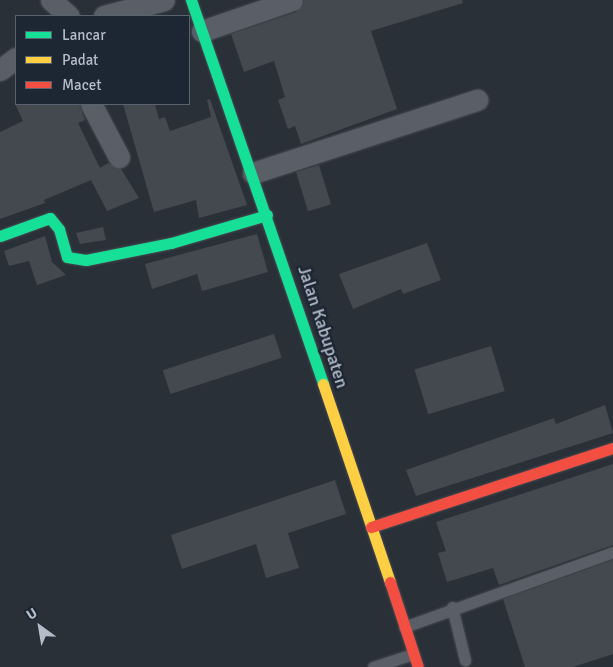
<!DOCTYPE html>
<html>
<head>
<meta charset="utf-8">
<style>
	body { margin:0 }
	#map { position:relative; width:613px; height:667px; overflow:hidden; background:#2a3038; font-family:Signika,sans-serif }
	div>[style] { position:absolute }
	.building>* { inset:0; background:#444950; transform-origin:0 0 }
	.roads { filter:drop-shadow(0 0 1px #484c53) drop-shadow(0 0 1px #484c53) }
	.lane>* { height:11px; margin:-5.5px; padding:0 5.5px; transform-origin:5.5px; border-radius:5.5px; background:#5a5e66 }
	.street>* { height:21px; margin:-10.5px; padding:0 10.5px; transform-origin:10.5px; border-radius:10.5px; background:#5a5e66 }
	.fast>* { height:11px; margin:-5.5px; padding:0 5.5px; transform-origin:5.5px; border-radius:5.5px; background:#16e098 }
	.slow>* { height:11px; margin:-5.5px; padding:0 5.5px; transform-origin:5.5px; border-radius:5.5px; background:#ffcf43 }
	.jam>* { height:11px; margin:-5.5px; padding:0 5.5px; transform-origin:5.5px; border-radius:5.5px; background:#f24e42 }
	span { translate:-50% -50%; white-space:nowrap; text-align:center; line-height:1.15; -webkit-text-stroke:5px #1d2633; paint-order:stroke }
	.street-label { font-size:18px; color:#b4bcc9 }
	.legend { position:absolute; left:15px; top:15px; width:175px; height:90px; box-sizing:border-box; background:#1d2633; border:1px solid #59626f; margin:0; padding:6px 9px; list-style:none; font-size:15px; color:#b4bcc9 }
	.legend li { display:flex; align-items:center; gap:10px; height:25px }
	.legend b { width:25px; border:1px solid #59626f }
	.north { position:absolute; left:15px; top:602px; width:50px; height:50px; -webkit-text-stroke:4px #1d2633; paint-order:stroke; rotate:328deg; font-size:14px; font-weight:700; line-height:20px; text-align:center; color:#b4bcc9 }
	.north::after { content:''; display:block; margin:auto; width:18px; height:22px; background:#b4bcc9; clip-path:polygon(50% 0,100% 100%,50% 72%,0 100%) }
</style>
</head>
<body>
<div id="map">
	<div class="building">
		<i style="clip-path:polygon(304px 0,462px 0,463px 3px,371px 31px,397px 109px,301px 144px,295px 126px,288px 129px,278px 100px,285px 97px,274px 61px,244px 72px,231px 34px,296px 12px)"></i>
		<i style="clip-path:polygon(210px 99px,247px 205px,199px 218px,196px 200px,154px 212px,123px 104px,155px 104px,159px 119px,165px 117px,170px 131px,211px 117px,207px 100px)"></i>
		<i style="clip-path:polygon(15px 104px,79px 104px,85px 120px,78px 123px,100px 168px,108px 163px,121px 169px,139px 198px,107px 211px,91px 180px,44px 200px,45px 203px,0 219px,0 132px,23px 121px)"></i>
		<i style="left:319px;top:165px;width:41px;height:24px;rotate:73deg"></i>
		<i style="clip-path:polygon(103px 227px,106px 240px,80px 244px,76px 233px)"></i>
		<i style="clip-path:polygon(257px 234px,268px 272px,202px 291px,197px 274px,152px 289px,145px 264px)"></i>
		<i style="clip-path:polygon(45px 236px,52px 262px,66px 275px,37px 285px,29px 261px,9px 266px,4px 251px)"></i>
		<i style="clip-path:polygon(427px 243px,441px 280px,403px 294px,401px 289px,353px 309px,339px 274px)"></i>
		<i style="left:274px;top:334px;width:25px;height:117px;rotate:72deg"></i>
		<i style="left:491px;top:346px;width:47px;height:80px;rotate:73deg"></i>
		<i style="clip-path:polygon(605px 405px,613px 433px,416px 496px,406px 470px,554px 418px,556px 424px)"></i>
		<i style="clip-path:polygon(613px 464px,613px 545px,499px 585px,493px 568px,447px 582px,438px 553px,446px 551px,436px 522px)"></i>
		<i style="clip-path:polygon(335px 480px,346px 514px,288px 533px,299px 568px,266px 578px,256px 544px,182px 569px,171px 535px)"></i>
		<i style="clip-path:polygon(613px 560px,613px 654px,573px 667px,525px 667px,503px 599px)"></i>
	</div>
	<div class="roads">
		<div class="lane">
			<i style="left:452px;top:607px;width:55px;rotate:76.2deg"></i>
			<i style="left:404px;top:627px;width:222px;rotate:-19.7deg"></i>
			<i style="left:373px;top:667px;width:42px;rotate:-18deg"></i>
		</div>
		<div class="street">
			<i style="left:51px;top:0;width:24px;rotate:42deg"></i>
			<i style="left:104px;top:16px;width:62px;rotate:-14.9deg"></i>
			<i style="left:202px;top:31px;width:95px;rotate:-19deg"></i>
			<i style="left:0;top:70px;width:20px;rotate:-37deg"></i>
			<i style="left:91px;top:104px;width:60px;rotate:62.2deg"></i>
			<i style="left:253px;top:173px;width:236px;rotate:-18.1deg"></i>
		</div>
		<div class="fast">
			<i style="left:191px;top:0;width:406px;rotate:71deg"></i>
			<i style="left:0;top:236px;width:53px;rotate:-19.8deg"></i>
			<i style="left:50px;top:218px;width:14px;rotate:51deg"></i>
			<i style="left:59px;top:229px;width:29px;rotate:74deg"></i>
			<i style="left:67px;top:257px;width:19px;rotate:9deg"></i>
			<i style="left:86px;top:260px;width:87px;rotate:-11.3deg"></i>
			<i style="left:171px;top:243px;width:100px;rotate:-16.3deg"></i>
		</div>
		<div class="slow">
			<i style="left:323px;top:384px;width:209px;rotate:71.3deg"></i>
		</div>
		<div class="jam">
			<i style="left:371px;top:527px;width:255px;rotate:-18.1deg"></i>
			<i style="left:390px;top:582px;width:89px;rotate:71.8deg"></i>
		</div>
	</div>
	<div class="street-label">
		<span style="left:323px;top:327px;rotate:72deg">Jalan Kabupaten</span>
	</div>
	<ul class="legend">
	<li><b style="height:6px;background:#16e098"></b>Lancar</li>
	<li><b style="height:6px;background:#ffcf43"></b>Padat</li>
	<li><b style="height:6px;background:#f24e42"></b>Macet</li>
	</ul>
	<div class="north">U</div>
</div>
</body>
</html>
